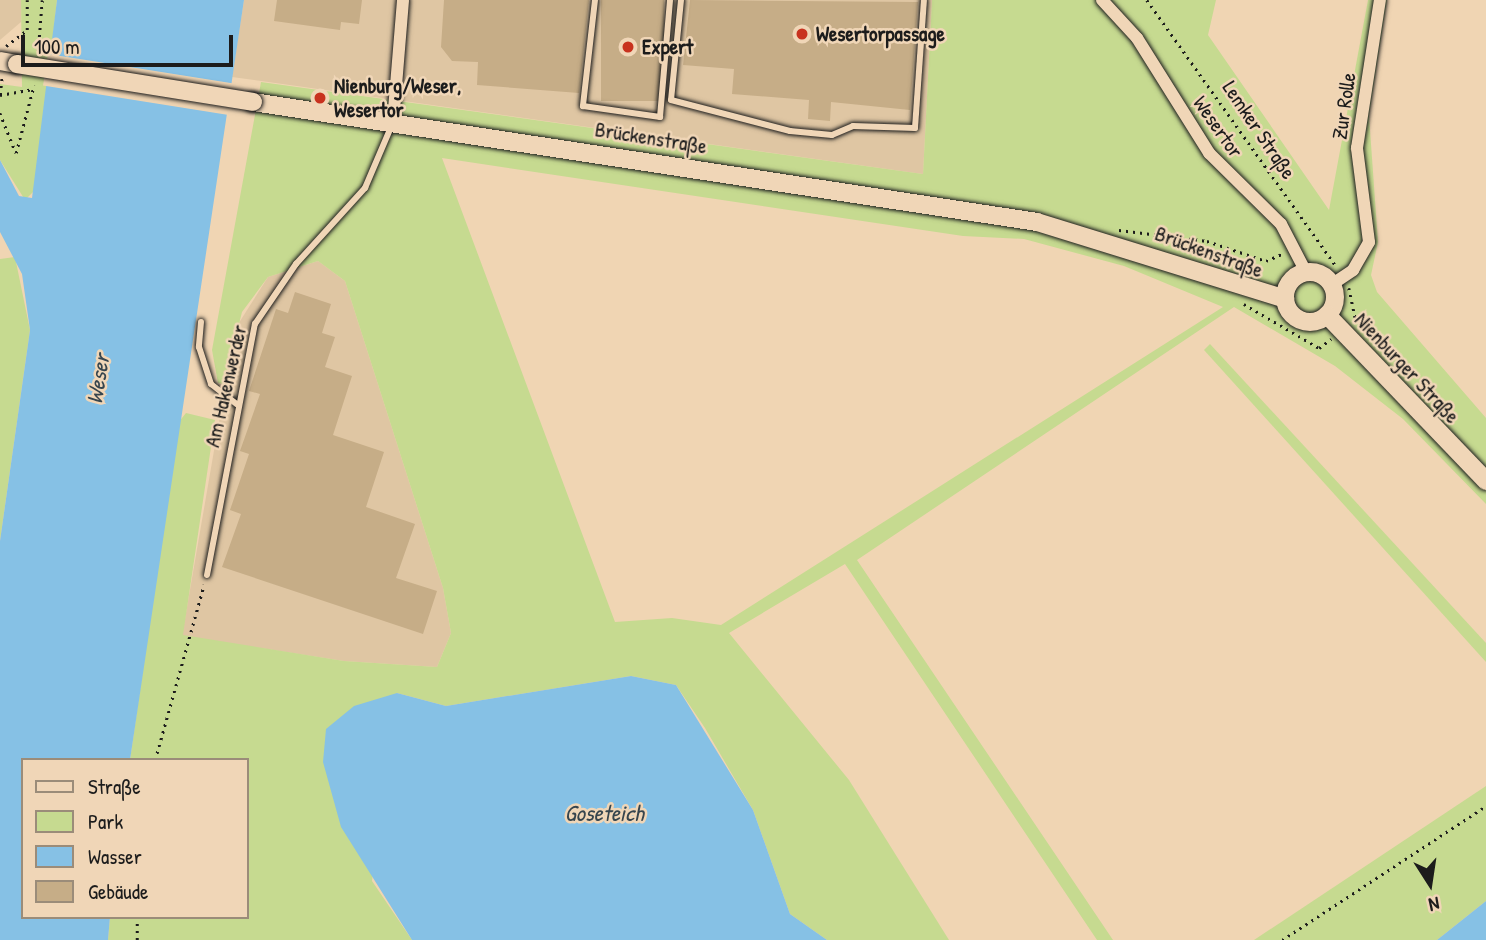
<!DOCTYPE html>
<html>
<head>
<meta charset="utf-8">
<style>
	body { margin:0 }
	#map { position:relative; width:1486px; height:940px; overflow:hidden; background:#f0d5b3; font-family:"Patrick Hand",sans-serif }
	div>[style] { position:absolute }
	.built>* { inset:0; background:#dfc6a3 }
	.green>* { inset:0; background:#c6da90 }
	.water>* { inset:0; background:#86c1e5 }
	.pier>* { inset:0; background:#f0d5b3; transform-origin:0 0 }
	.building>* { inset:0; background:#c6ad87; transform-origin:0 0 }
	.path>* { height:2.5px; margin-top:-1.25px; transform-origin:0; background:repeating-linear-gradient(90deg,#1c1c1c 0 2px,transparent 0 7px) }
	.roads { filter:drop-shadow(0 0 2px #1c1c1c) drop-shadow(0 0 2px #1c1c1c) }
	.lane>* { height:6px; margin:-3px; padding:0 3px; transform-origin:3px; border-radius:3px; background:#f0d6b7 }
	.street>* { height:12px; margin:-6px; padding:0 6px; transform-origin:6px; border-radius:6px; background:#f0d6b7 }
	.secondary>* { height:18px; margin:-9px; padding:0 9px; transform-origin:9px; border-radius:9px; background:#f0d6b7 }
	.secondary>.ring { margin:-9px; padding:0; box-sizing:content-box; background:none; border:18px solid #f0d6b7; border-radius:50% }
	.bridges { filter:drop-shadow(0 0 2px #1c1c1c) drop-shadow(0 0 2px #1c1c1c) }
	.secondary-bridge>* { height:18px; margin:-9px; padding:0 9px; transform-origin:9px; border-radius:9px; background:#f0d6b7 }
	.dots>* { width:19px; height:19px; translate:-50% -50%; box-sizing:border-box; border:4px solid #f0d6b7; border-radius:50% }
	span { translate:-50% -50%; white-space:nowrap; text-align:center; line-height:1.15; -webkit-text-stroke:5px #f0d6b7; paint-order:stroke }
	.poi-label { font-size:21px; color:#1c1c1c; font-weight:700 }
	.left { translate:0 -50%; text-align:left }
	.street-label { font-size:21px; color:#1c1c1c }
	.water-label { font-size:23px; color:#36454e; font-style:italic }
	.legend { position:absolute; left:21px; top:758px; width:228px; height:161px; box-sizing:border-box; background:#f0d6b7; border:2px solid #9b8c79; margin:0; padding:9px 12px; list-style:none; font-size:21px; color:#1c1c1c }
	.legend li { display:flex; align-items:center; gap:14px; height:35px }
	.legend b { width:35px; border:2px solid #9b8c79 }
	.north { position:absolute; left:1395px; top:849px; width:70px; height:70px; -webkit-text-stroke:5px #f0d6b7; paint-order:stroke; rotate:168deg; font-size:19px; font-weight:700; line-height:28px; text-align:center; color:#1c1c1c }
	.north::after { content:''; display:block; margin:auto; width:24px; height:32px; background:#1c1c1c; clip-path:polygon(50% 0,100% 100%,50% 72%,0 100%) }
	.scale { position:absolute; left:21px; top:35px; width:212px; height:32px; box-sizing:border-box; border:4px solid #1c1c1c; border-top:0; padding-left:9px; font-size:21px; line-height:24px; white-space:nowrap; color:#1c1c1c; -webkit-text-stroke:5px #f0d6b7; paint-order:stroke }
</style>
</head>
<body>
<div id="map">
	<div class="built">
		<i style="clip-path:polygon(0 0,21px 0,21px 22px,0 40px)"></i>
		<i style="clip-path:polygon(244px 0,932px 0,923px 174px,232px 77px)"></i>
		<i style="clip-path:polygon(318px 261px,345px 281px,443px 588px,451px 633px,437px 667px,344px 661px,182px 636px,235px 329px,268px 277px)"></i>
	</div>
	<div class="green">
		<i style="clip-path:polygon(21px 0,57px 0,36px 189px,25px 200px,0 160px,0 84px,22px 87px)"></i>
		<i style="clip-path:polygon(evenodd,932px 0,1216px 0,1208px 35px,1329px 210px,1368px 0,1387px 0,1369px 116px,1378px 242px,1371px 275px,1377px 292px,1486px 418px,1486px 504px,1403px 419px,1335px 366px,1234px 307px,857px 560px,1113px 940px,1097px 940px,845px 564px,729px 633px,849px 780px,949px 940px,827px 940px,790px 914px,753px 810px,705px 728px,676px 685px,631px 676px,446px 706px,397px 693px,372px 881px,412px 940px,108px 940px,110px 917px,247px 917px,247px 760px,130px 760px,178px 423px,186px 413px,215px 420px,183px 635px,344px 661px,437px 667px,451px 633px,443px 588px,345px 281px,318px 261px,268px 277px,242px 312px,224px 384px,218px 383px,212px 350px,261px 82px,923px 174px,932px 0,442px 158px,963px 236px,1024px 239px,1124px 266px,1223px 307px,721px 625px,672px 618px,615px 622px,442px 158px)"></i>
		<i style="clip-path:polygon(15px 257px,30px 330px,0 541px,0 259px)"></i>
		<i style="clip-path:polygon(1210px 344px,1486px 643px,1486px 662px,1204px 350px)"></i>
		<i style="clip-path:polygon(1486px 786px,1486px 901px,1437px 940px,1254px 940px)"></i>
	</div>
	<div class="water">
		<i style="clip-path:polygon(57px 0,244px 0,130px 760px,23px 760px,23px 917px,110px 917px,108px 940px,0 940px,0 541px,30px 330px,22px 274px,0 232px,0 160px,19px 196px,32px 198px)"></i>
		<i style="clip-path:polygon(631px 676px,676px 685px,753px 810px,790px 914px,827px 940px,412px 940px,341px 827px,323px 762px,326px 729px,354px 706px,397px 693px,446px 706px)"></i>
		<i style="clip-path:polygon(1486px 901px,1486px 940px,1437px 940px)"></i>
	</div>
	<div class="pier">
		<i style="left:48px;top:54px;width:188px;height:32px;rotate:9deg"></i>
	</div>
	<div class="building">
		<i style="clip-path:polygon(277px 0,362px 0,359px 24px,341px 22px,340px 30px,274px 21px)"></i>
		<i style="clip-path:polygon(444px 0,589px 0,579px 93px,477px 85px,478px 62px,452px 61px,441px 47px)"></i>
		<i style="left:601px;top:0;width:63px;height:101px"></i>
		<i style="clip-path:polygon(690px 0,918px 2px,910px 110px,831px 102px,830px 121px,808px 119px,809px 100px,732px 94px,734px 69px,683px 65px)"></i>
		<i style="clip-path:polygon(295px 292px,331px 304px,322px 333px,335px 337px,325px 367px,352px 376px,333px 435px,384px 452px,366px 507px,415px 524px,396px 578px,437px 591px,423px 634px,222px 567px,241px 514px,230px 510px,249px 454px,240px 451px,260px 394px,249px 391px,276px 309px,288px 313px)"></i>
	</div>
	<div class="path">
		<i style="left:1147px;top:0;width:328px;rotate:54.6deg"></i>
		<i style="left:6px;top:46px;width:26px;rotate:-37deg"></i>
		<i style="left:27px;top:30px;width:30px;rotate:-90deg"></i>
		<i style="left:38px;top:51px;width:51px;rotate:-85.5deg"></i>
		<i style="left:0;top:95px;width:19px;rotate:-84deg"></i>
		<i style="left:0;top:95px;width:34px;rotate:-10deg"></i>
		<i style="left:0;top:113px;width:43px;rotate:68.2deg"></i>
		<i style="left:16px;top:153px;width:70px;rotate:-75.2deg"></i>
		<i style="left:1119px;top:230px;width:89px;rotate:7.1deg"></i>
		<i style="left:1207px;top:241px;width:62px;rotate:18.7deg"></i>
		<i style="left:1266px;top:261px;width:17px;rotate:-24deg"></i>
		<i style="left:1349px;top:288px;width:34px;rotate:78deg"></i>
		<i style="left:1244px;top:304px;width:87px;rotate:30.4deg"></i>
		<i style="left:1319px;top:348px;width:15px;rotate:-37deg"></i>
		<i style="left:155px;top:760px;width:182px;rotate:-74.4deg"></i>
		<i style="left:137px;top:940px;width:23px;rotate:-90deg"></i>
		<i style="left:1282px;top:940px;width:244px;rotate:-33.3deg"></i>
	</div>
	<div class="roads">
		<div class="lane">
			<i style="left:595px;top:0;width:107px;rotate:96.5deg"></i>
			<i style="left:583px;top:106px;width:78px;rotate:8.1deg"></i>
			<i style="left:660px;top:117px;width:117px;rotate:-85.1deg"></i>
			<i style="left:681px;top:0;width:100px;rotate:95.7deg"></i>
			<i style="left:671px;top:100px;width:123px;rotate:14.6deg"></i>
			<i style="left:790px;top:131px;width:42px;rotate:5.4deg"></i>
			<i style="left:832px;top:135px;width:23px;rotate:-23deg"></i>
			<i style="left:853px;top:126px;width:62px;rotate:1.8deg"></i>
			<i style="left:915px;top:128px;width:128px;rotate:-86deg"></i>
			<i style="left:201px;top:322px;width:25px;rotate:95deg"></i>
			<i style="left:199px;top:347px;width:39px;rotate:72deg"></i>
			<i style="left:211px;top:384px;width:33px;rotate:38deg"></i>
			<i style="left:207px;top:575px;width:256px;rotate:-79.2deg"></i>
			<i style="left:255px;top:324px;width:73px;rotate:-55.7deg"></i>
			<i style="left:296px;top:264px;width:103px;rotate:-47.8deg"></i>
			<i style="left:365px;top:188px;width:66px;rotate:-66.9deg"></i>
		</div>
		<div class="street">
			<i style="left:1102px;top:0;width:52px;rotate:47.4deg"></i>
			<i style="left:1137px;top:38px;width:136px;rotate:57.9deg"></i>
			<i style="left:1209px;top:153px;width:101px;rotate:44.6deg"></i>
			<i style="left:1281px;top:224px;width:54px;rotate:62.5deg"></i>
			<i style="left:393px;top:122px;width:122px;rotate:-85.3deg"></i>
			<i style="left:1331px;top:285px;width:27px;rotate:-34deg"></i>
			<i style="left:1353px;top:270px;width:32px;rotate:-60deg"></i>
			<i style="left:1369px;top:242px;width:95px;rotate:-97.3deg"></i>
			<i style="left:1357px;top:148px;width:150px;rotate:-81.2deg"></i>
		</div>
		<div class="secondary">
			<i style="left:0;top:61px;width:17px;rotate:10deg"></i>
			<i style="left:253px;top:102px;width:793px;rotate:8.7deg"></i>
			<i style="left:1037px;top:222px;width:260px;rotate:17.2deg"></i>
			<i class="ring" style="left:1285px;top:272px;width:32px;height:32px"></i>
			<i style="left:1327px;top:315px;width:230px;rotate:46.2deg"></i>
		</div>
	</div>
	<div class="bridges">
		<div class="secondary-bridge">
			<i style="left:17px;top:64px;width:239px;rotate:9.1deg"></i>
		</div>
	</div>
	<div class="dots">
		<i style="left:802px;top:34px;background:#c8321e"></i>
		<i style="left:628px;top:47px;background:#c8321e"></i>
		<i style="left:320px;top:98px;background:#c8321e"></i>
	</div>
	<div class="poi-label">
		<span class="left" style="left:816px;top:34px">Wesertorpassage</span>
		<span class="left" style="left:642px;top:47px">Expert</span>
		<span class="left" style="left:334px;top:98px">Nienburg/Weser,<br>Wesertor</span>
	</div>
	<div class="street-label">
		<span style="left:1344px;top:106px;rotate:-82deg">Zur Rolle</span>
		<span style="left:1218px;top:127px;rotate:55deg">Wesertor</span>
		<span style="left:1259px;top:130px;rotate:56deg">Lemker Straße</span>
		<span style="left:651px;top:138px;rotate:9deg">Brückenstraße</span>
		<span style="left:1209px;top:252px;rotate:20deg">Brückenstraße</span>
		<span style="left:1407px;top:368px;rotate:47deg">Nienburger Straße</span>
		<span style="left:226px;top:386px;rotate:-77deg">Am Hakenwerder</span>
	</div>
	<div class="water-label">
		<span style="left:98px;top:379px;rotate:-81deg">Weser</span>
		<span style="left:604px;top:813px">Goseteich</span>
	</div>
	<ul class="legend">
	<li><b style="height:9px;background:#f0d6b7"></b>Straße</li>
	<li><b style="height:19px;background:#c6da90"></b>Park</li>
	<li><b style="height:19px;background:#86c1e5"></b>Wasser</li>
	<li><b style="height:19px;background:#c6ad87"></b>Gebäude</li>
	</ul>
	<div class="north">N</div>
	<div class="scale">100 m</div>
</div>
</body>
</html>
